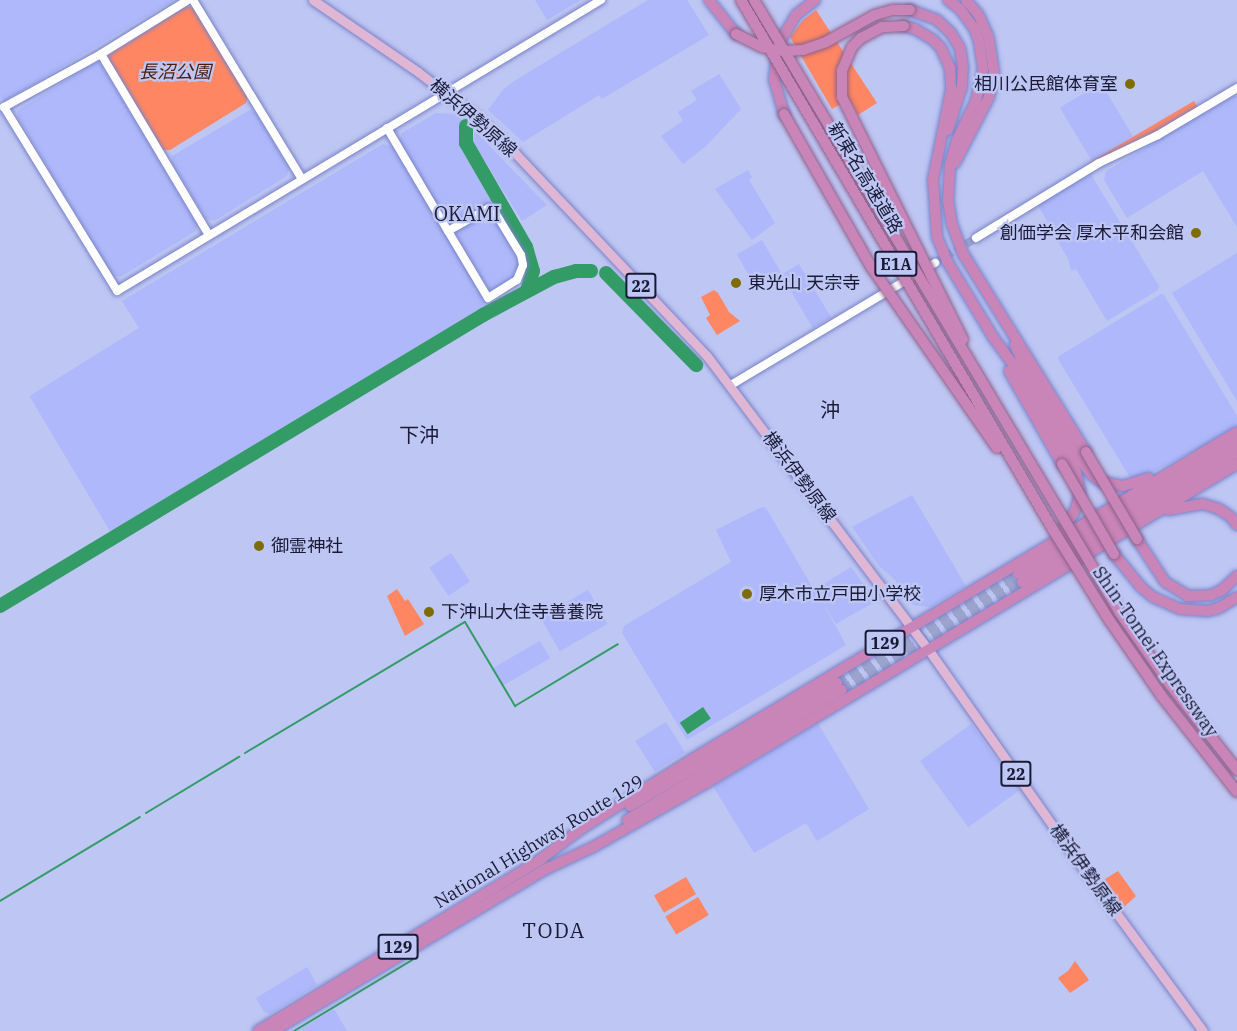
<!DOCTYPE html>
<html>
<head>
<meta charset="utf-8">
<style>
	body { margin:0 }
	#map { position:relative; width:1237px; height:1031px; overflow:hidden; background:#bec6f3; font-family:"IBM Plex Serif","Noto Sans JP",serif }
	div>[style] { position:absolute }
	.built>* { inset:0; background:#aeb8fa; transform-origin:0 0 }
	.green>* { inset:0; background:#ff8663; transform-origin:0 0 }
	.water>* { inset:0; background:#339b66; transform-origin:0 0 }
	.stream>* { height:2px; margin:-1px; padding:0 1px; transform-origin:1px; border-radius:1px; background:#339b66 }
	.river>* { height:14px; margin:-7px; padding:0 7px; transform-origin:7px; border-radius:7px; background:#339b66 }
	.minor-tunnel>* { height:8px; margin-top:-4px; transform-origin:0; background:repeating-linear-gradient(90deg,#9da4cd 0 8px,transparent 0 12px) }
	.highway-tunnel>* { height:10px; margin-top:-5px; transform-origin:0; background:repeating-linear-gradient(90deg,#9da4cd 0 10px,transparent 0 15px) }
	.roads { filter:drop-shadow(0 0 2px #7882c8) drop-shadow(0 0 2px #7882c8) }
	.minor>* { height:8px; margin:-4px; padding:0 4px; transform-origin:4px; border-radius:4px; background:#fff }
	.major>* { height:9px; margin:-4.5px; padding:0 4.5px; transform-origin:4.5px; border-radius:4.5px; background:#dfb6d4 }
	.highway>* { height:10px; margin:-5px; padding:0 5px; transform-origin:5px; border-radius:5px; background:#ca85b8 }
	.bridges { filter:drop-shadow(0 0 2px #8c608a) drop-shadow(0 0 2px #8c608a) }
	.highway-bridge>* { height:10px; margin:-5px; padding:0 5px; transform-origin:5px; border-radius:5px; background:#ca85b8 }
	.dots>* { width:16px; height:16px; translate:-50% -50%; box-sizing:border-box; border:3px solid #bec6f3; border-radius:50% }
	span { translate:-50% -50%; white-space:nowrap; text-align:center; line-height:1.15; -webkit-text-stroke:4.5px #bec6f3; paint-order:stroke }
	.shield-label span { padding:2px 4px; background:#bec6f3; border:2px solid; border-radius:4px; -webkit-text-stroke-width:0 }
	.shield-label { font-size:16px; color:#181a36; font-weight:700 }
	.park-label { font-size:18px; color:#4a1c0e; font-style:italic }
	.poi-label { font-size:18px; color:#181a36 }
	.right { translate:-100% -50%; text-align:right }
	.left { translate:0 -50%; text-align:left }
	.street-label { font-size:18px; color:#181a36 }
	.neighbourhood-label { font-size:20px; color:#181a36 }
	.quarter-label { font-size:21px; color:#181a36; letter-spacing:1.5px }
</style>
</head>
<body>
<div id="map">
	<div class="built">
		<i style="clip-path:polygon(0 0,174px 0,5px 101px,0 97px)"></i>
		<i style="clip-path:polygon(535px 0,581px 0,547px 20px)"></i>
		<i style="clip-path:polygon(648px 0,687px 0,709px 35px,602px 99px,599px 95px,523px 142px,488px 110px,502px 91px,514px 81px)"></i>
		<i style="clip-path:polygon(94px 63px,101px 64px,197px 224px,196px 231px,120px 277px,112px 275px,17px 116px,18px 110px)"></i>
		<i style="clip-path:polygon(719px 74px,741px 109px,706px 146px,683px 164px,661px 136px,683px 121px,678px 112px,697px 100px,691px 91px)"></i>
		<i style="left:1101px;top:83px;width:62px;height:48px;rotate:59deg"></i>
		<i style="clip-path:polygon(1237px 94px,1237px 227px,1203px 171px,1127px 218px,1104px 180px,1106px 171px)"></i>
		<i style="clip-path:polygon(250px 110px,256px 113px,289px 168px,287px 176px,214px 221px,206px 219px,172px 163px,172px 156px)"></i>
		<i style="clip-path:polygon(436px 113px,455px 114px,470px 127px,470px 141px,533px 249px,523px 252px,493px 201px,453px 225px,447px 223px,399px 142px,402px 133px)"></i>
		<i style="clip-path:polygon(475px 131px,547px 205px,522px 221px,473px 142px)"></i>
		<i style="clip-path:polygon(383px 144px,393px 147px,486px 302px,491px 302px,498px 314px,117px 543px,30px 397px,31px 395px,139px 328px,122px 301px)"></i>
		<i style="clip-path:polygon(748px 170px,752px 177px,749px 180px,775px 223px,752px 240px,715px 189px)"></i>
		<i style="clip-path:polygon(1090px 173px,1159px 286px,1158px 290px,1107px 321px,1076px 269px,1071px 271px,1069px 261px,1038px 205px)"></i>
		<i style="clip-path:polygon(487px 211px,493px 213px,517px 252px,520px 262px,514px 279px,495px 291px,488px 289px,455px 235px,457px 229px)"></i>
		<i style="left:762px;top:240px;width:38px;height:29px;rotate:60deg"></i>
		<i style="clip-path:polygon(1237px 253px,1237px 401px,1172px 293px)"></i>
		<i style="left:799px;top:264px;width:62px;height:21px;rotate:59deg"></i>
		<i style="clip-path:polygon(1161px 294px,1164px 295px,1237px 416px,1237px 429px,1143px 477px,1131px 479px,1058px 359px,1059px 356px)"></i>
		<i style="clip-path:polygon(912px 495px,966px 586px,930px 607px,913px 605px,895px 580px,879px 566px,852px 527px)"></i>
		<i style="clip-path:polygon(762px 507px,766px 508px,814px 590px,851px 567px,876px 601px,836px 624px,824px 605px,846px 645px,687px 740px,622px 633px,624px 626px,731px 562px,716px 530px)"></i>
		<i style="left:451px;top:553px;width:34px;height:26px;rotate:56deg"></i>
		<i style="left:588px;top:590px;width:39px;height:55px;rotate:60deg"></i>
		<i style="left:540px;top:641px;width:20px;height:54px;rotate:60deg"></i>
		<i style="left:666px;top:722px;width:36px;height:36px;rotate:58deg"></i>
		<i style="clip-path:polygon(816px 724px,819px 725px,869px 809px,817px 841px,806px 823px,754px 853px,714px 788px,715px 785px)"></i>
		<i style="left:971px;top:724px;width:82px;height:63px;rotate:54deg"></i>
		<i style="clip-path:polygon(307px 967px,317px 985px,270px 1014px,264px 1012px,256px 998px)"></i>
		<i style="clip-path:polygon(334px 1009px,347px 1031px,297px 1031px)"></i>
	</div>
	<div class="green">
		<i style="clip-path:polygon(187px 6px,194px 8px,248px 96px,246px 103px,170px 150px,163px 150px,108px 58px,111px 53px)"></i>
		<i style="clip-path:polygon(816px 10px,877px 103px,858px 115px,849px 99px,832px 109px,790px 37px,803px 20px)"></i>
		<i style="clip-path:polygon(1194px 101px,1198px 107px,1151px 136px,1118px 149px,1092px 164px,1090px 162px)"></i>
		<i style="clip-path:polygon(714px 290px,718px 293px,729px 312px,740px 321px,717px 335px,706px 318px,710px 315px,701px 297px)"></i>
		<i style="clip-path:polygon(397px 589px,405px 601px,408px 599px,424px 624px,405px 636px,387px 596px)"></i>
		<i style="clip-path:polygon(1118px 871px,1136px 896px,1123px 908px,1102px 881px)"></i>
		<i style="left:686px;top:877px;width:20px;height:37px;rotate:60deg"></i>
		<i style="left:698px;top:897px;width:21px;height:38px;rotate:59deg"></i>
		<i style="clip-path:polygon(1075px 961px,1089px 980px,1070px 993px,1058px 978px,1068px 971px)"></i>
	</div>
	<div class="water">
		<i style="left:703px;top:707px;width:14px;height:28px;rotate:56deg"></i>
	</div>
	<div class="stream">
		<i style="left:245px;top:753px;width:256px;rotate:-30.8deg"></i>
		<i style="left:465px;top:622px;width:98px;rotate:59.2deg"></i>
		<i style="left:515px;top:706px;width:120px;rotate:-31deg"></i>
		<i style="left:146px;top:813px;width:109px;rotate:-31.1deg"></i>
		<i style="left:0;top:901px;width:163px;rotate:-31deg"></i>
		<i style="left:294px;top:1031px;width:138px;rotate:-31deg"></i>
	</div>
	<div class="river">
		<i style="left:466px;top:126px;width:17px;rotate:90deg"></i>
		<i style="left:466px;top:143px;width:120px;rotate:60deg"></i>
		<i style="left:526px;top:247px;width:25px;rotate:74deg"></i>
		<i style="left:533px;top:271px;width:21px;rotate:107deg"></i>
		<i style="left:606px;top:273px;width:129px;rotate:45.6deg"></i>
		<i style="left:0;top:606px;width:564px;rotate:-31.07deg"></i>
		<i style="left:483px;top:315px;width:81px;rotate:-28.2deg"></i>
		<i style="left:554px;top:277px;width:23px;rotate:-15deg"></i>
		<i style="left:576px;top:271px;width:15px"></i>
	</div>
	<div class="minor-tunnel">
		<i style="left:935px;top:263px;width:48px;rotate:-31.4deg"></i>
	</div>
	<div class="highway-tunnel">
		<i style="left:837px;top:683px;width:211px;rotate:-31.1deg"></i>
		<i style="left:842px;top:690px;width:210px;rotate:-31deg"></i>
	</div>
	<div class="roads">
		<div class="minor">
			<i style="left:188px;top:0;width:102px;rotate:148.2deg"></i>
			<i style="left:101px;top:54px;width:111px;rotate:151.3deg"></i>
			<i style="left:4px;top:107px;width:216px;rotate:58.4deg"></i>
			<i style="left:117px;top:291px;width:565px;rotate:-31.02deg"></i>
			<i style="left:193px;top:0;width:210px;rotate:58.7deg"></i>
			<i style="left:101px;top:54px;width:211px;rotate:59.2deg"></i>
			<i style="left:387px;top:128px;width:120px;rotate:59.4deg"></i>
			<i style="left:448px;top:231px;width:78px;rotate:59.2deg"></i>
			<i style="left:488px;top:298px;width:34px;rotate:-32deg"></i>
			<i style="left:517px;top:280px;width:16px;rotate:-68deg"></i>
			<i style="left:523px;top:265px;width:10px;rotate:-101deg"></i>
			<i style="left:521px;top:255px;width:54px;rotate:-121.3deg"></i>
			<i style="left:493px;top:209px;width:4px;rotate:-166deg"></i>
			<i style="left:489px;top:208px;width:47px;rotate:150.7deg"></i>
			<i style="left:976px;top:238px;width:144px;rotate:-31.4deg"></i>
			<i style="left:1099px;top:163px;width:65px;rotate:-25.4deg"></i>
			<i style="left:1158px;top:135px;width:92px;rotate:-30.7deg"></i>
			<i style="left:731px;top:385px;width:238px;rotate:-30.9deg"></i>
		</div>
		<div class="major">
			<i style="left:313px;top:0;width:127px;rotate:34.4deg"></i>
			<i style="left:418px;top:72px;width:76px;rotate:37.5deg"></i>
			<i style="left:478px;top:118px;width:51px;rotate:43.4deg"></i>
			<i style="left:515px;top:153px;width:279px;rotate:46.6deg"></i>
			<i style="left:707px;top:356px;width:367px;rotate:53deg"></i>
			<i style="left:928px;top:649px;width:228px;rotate:54.8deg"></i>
			<i style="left:1059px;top:835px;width:243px;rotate:53.7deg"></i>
		</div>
		<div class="highway">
			<i style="left:709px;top:0;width:43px;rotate:51.5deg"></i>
			<i style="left:948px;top:0;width:15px;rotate:37deg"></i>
			<i style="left:960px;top:9px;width:24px;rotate:54deg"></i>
			<i style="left:974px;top:28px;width:14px;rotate:69deg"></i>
			<i style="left:979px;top:41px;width:29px;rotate:82deg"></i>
			<i style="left:983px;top:70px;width:32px;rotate:103deg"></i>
			<i style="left:976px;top:101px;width:43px;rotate:116deg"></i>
			<i style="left:957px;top:140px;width:26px;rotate:106deg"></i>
			<i style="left:950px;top:165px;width:35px;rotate:93deg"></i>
			<i style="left:948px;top:200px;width:24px;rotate:81deg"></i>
			<i style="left:952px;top:224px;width:30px;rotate:70deg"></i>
			<i style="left:962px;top:252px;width:235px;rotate:58.2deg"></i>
			<i style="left:910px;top:10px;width:29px;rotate:20deg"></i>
			<i style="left:937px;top:20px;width:19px;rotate:43deg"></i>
			<i style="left:951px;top:33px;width:17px;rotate:59deg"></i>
			<i style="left:960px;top:48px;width:18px;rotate:81deg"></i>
			<i style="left:963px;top:66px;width:20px;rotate:93deg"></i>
			<i style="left:962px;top:86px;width:46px;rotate:107.7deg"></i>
			<i style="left:904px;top:26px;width:11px;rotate:15deg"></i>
			<i style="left:915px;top:29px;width:21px;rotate:31deg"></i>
			<i style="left:933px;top:40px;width:11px;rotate:45deg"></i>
			<i style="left:941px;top:48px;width:22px;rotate:66deg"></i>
			<i style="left:950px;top:68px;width:22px;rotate:87deg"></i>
			<i style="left:951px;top:90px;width:91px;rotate:101.4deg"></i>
			<i style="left:933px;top:179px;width:58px;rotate:86.1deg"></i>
			<i style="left:937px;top:237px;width:26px;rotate:67deg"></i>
			<i style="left:947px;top:261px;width:89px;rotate:58.8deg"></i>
			<i style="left:993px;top:337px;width:39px;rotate:54deg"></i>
			<i style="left:1016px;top:369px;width:119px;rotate:59.8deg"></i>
			<i style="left:1076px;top:472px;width:20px;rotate:79deg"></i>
			<i style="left:1080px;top:492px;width:10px;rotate:101deg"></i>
			<i style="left:1078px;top:502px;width:12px;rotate:110deg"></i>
			<i style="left:1074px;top:513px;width:20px;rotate:127deg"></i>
			<i style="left:784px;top:114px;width:35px;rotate:-106deg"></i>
			<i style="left:774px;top:80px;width:35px;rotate:-83deg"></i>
			<i style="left:778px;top:45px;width:35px;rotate:-59deg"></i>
			<i style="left:796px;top:15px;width:24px;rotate:-38deg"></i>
			<i style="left:955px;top:163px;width:74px;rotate:-62.7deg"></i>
			<i style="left:989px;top:97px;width:25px;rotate:-79deg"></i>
			<i style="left:994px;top:72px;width:36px;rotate:-99deg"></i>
			<i style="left:988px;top:36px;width:24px;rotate:-114deg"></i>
			<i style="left:978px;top:14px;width:18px;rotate:-131deg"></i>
			<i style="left:1015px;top:345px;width:21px;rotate:67deg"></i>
			<i style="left:1023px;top:364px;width:108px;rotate:59.9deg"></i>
			<i style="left:1077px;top:457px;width:25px;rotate:50deg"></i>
			<i style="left:1093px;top:476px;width:11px;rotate:34deg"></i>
			<i style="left:1102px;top:482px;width:21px;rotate:11deg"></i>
			<i style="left:1123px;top:486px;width:27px;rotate:-17deg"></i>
			<i style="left:1009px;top:371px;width:107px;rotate:60.3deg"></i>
			<i style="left:1168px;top:510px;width:36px;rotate:-10deg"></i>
			<i style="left:1203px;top:504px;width:17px;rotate:17deg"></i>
			<i style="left:1219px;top:509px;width:14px;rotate:34deg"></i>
			<i style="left:1231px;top:517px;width:10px;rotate:53deg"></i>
			<i style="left:1137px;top:539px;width:51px;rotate:56.9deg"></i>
			<i style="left:1165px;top:582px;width:27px;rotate:31deg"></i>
			<i style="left:1188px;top:596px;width:23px;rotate:-2deg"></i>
			<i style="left:1211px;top:595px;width:12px;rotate:-24deg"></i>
			<i style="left:1222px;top:590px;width:21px;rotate:-43deg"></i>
			<i style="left:1114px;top:554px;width:43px;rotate:50.7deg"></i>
			<i style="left:1141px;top:587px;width:16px;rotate:40deg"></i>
			<i style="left:1153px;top:597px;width:30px;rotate:24deg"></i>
			<i style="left:1180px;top:609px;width:28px;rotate:4deg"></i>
			<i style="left:1208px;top:611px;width:11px;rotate:-15deg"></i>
			<i style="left:1219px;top:608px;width:21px;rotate:-31deg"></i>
			<i style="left:1018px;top:574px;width:255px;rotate:-30.9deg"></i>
			<i style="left:1022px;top:582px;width:251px;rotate:-31deg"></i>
			<i style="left:630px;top:806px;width:241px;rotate:-30.7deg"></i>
			<i style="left:627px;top:820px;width:251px;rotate:-31.2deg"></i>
			<i style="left:538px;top:861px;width:57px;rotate:-36.5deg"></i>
			<i style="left:584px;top:827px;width:130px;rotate:-32.1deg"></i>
			<i style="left:694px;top:758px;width:633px;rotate:-30.98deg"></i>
			<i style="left:544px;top:870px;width:56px;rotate:-25.2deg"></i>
			<i style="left:595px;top:846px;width:130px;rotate:-29.5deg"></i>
			<i style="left:708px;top:782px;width:617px;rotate:-31.01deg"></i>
			<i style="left:258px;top:1031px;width:332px;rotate:-31.2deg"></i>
			<i style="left:273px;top:1031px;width:321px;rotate:-30.7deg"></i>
		</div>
	</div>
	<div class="bridges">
		<div class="highway-bridge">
			<i style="left:741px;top:0;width:613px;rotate:59.5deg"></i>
			<i style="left:1052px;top:528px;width:110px;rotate:58.1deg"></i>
			<i style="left:1110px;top:621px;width:90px;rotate:55.4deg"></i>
			<i style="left:1161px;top:695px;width:123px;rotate:51.9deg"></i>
			<i style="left:754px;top:0;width:714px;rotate:59.16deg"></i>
			<i style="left:1120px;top:613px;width:89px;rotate:55.1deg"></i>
			<i style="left:1171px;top:686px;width:107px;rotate:51.8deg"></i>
			<i style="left:904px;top:26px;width:22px;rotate:177deg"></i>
			<i style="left:882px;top:27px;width:24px;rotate:152deg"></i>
			<i style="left:861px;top:38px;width:13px;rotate:135deg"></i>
			<i style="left:852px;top:47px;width:25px;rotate:113deg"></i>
			<i style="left:842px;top:70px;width:27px;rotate:90deg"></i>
			<i style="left:842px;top:97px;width:271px;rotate:63.5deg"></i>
			<i style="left:736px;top:34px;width:29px;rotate:27deg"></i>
			<i style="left:762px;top:47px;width:20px;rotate:11deg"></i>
			<i style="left:782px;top:51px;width:21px;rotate:-3deg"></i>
			<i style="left:803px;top:50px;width:24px;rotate:-19deg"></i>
			<i style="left:826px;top:42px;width:56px;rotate:-28.9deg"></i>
			<i style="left:875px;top:15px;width:19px;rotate:-16deg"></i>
			<i style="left:893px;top:10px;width:17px"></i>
			<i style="left:784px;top:114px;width:177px;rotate:60.3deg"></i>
			<i style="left:872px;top:268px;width:219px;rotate:55.2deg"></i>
			<i style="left:1086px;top:452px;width:101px;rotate:59.6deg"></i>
			<i style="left:1062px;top:464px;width:104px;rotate:60deg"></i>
		</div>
	</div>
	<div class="dots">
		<i style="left:1130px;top:84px;background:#7e6c05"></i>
		<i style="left:1196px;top:233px;background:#7e6c05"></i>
		<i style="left:736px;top:283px;background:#7e6c05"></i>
		<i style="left:259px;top:546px;background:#7e6c05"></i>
		<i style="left:747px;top:594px;background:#7e6c05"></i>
		<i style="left:429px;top:612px;background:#7e6c05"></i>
	</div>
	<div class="shield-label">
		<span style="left:896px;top:264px">E1A</span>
		<span style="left:641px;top:286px">22</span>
		<span style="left:885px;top:643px">129</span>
		<span style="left:1016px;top:774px">22</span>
		<span style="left:398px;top:947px">129</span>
	</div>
	<div class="park-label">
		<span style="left:175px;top:72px">長沼公園</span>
	</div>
	<div class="poi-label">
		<span class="right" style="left:1118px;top:84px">相川公民館体育室</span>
		<span class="right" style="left:1184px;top:233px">創価学会 厚木平和会館</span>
		<span class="left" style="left:748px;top:283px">東光山 天宗寺</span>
		<span class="left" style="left:271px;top:546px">御霊神社</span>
		<span class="left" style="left:759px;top:594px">厚木市立戸田小学校</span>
		<span class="left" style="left:441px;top:612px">下沖山大住寺善養院</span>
	</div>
	<div class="street-label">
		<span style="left:473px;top:118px;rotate:41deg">横浜伊勢原線</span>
		<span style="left:865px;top:178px;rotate:59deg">新東名高速道路</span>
		<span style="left:799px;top:477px;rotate:53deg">横浜伊勢原線</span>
		<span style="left:1155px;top:652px;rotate:55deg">Shin-Tomei Expressway</span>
		<span style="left:539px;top:842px;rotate:-31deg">National Highway Route 129</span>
		<span style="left:1085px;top:870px;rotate:54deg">横浜伊勢原線</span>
	</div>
	<div class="neighbourhood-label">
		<span style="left:467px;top:213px">OKAMI</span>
		<span style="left:830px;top:409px">沖</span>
		<span style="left:419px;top:434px">下沖</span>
	</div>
	<div class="quarter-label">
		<span style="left:554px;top:930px">TODA</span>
	</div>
</div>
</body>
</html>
